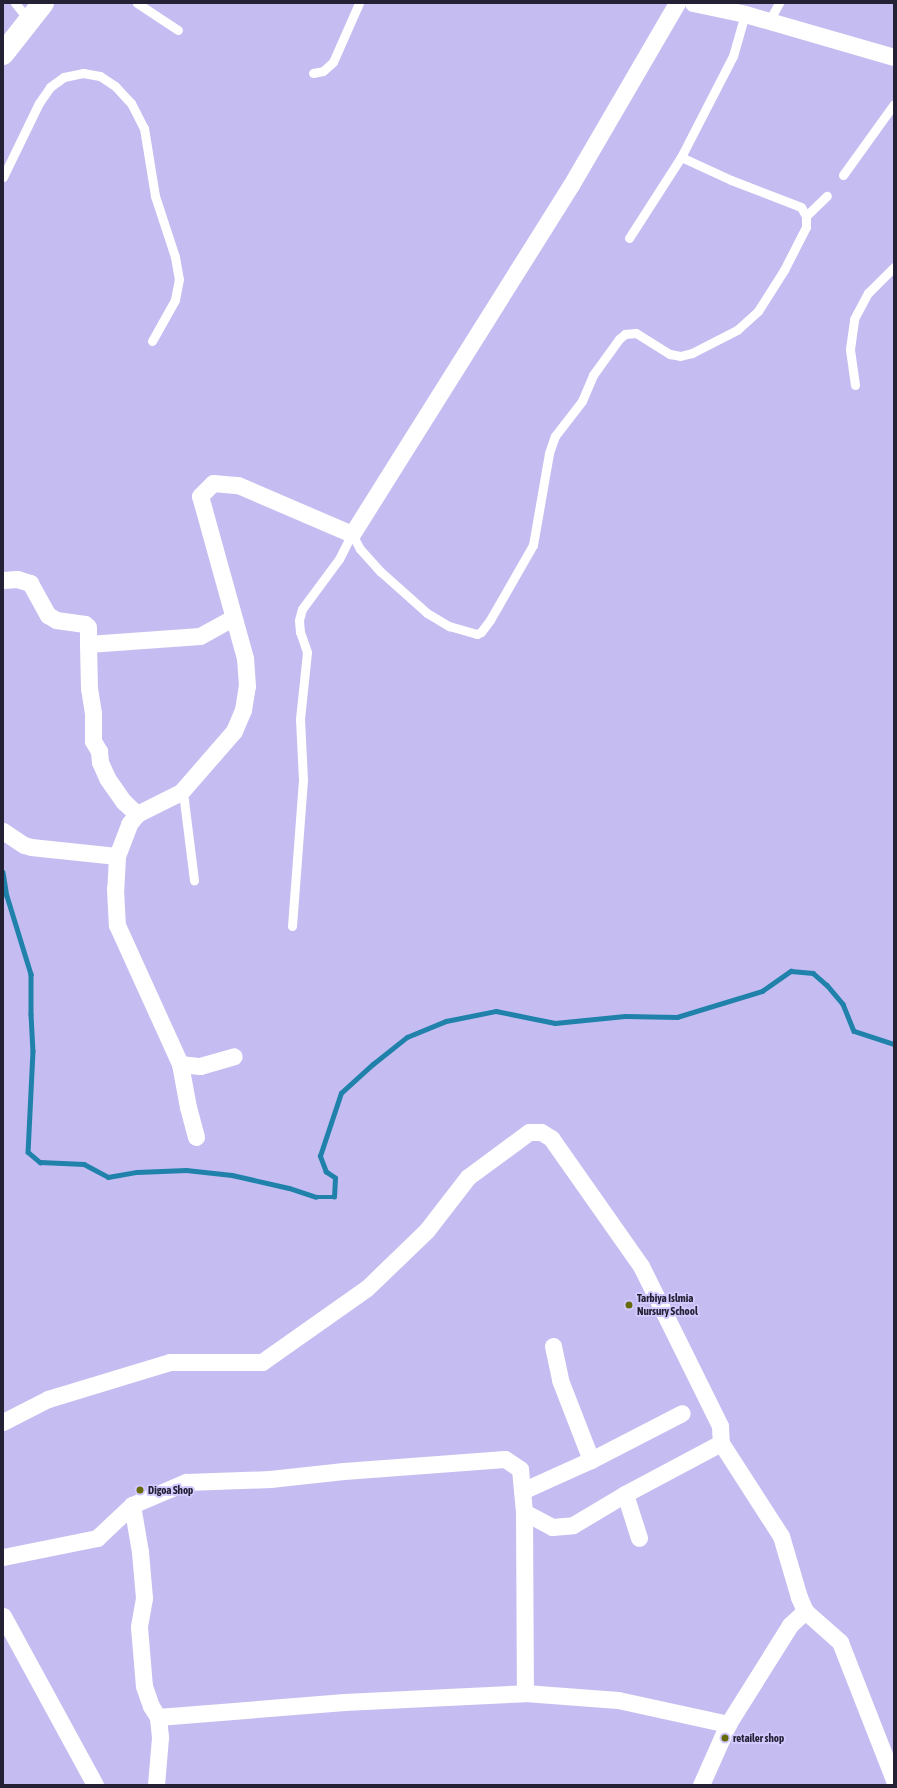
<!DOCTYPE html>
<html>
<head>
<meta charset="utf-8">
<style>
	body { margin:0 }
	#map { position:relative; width:897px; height:1788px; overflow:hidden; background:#c5bdf1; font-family:"Asap Condensed",sans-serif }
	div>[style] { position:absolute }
	.stream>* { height:4.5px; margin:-2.25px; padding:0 2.25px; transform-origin:2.25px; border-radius:2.25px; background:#2082ab }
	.lane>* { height:9px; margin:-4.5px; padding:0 4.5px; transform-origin:4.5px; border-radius:4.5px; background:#fff }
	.street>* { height:17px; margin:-8.5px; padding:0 8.5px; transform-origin:8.5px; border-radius:8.5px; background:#fff }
	.primary>* { height:22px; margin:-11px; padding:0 11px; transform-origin:11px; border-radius:11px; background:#fff }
	.dots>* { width:11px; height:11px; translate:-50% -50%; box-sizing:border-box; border:2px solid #d2caff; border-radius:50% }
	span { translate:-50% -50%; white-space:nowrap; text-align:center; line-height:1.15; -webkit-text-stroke:4px #d2caff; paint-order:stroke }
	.poi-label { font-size:11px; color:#252135; font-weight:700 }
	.left { translate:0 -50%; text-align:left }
	.frame { position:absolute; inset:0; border:4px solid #252135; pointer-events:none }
</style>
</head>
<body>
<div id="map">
	<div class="stream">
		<i style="left:3px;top:872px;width:24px;rotate:81deg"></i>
		<i style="left:7px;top:896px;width:82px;rotate:72.9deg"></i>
		<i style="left:31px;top:974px;width:40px;rotate:90deg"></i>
		<i style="left:31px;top:1014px;width:37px;rotate:87deg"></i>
		<i style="left:33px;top:1051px;width:101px;rotate:92.8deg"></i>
		<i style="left:28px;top:1152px;width:16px;rotate:40deg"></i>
		<i style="left:40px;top:1162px;width:44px;rotate:2.6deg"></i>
		<i style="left:84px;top:1164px;width:27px;rotate:28deg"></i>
		<i style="left:108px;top:1177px;width:29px;rotate:-10deg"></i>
		<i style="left:137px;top:1172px;width:49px;rotate:-2.3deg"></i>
		<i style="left:186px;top:1170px;width:46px;rotate:6.2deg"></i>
		<i style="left:232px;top:1175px;width:58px;rotate:12.8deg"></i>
		<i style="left:289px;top:1188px;width:28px;rotate:18deg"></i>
		<i style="left:316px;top:1197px;width:18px"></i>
		<i style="left:334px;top:1197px;width:19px;rotate:-87deg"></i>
		<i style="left:335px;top:1178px;width:11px;rotate:-146deg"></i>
		<i style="left:326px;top:1172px;width:17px;rotate:-111deg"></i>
		<i style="left:320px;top:1156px;width:66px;rotate:-71.6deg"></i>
		<i style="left:341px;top:1093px;width:43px;rotate:-42.2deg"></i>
		<i style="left:373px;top:1064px;width:43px;rotate:-38.5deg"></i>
		<i style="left:407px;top:1037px;width:42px;rotate:-22.3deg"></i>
		<i style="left:446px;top:1021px;width:51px;rotate:-11.3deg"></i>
		<i style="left:496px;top:1011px;width:60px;rotate:11.5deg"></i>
		<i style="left:555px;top:1023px;width:70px;rotate:-5.7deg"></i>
		<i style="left:625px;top:1016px;width:52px;rotate:1.1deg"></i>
		<i style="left:677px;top:1017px;width:89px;rotate:-17deg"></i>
		<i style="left:762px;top:991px;width:35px;rotate:-35deg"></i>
		<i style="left:791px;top:971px;width:22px;rotate:5deg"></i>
		<i style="left:813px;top:973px;width:18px;rotate:41deg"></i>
		<i style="left:827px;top:985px;width:25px;rotate:50deg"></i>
		<i style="left:843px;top:1004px;width:29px;rotate:68deg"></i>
		<i style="left:854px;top:1031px;width:42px;rotate:18deg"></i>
	</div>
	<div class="lane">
		<i style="left:15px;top:3px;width:22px;rotate:51deg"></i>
		<i style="left:137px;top:3px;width:49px;rotate:33.4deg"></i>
		<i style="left:769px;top:21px;width:21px;rotate:-61deg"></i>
		<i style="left:313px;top:73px;width:10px;rotate:-11deg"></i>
		<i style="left:323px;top:71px;width:13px;rotate:-42deg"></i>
		<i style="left:333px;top:62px;width:64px;rotate:-66.2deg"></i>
		<i style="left:843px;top:175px;width:87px;rotate:-54.3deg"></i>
		<i style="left:3px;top:177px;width:82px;rotate:-64.1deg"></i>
		<i style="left:39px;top:103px;width:19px;rotate:-55deg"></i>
		<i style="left:50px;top:87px;width:17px;rotate:-36deg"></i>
		<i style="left:64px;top:77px;width:19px;rotate:-12deg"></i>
		<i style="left:83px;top:73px;width:17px;rotate:10deg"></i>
		<i style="left:100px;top:76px;width:18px;rotate:34deg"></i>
		<i style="left:115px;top:86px;width:23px;rotate:47deg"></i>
		<i style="left:131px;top:103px;width:28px;rotate:63deg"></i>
		<i style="left:144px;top:128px;width:69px;rotate:80.8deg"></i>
		<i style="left:155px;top:196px;width:64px;rotate:71.8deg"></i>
		<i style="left:175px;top:257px;width:22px;rotate:80deg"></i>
		<i style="left:179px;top:279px;width:21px;rotate:101deg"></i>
		<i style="left:175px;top:300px;width:47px;rotate:119.3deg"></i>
		<i style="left:806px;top:216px;width:29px;rotate:-44deg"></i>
		<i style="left:629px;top:238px;width:96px;rotate:-57.3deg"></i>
		<i style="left:855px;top:385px;width:36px;rotate:-98deg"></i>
		<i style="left:850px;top:349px;width:30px;rotate:-82deg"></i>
		<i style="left:854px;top:319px;width:30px;rotate:-62deg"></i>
		<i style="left:868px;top:293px;width:37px;rotate:-45deg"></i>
		<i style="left:352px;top:534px;width:17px;rotate:62deg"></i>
		<i style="left:360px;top:549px;width:31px;rotate:48deg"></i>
		<i style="left:381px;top:572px;width:62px;rotate:41.7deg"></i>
		<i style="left:427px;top:613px;width:26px;rotate:31deg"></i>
		<i style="left:449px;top:626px;width:29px;rotate:16deg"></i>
		<i style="left:477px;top:634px;width:4px;rotate:-27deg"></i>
		<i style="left:481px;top:632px;width:15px;rotate:-53deg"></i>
		<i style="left:490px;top:620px;width:86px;rotate:-60.2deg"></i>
		<i style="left:533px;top:545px;width:93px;rotate:-80.1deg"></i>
		<i style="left:549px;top:453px;width:18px;rotate:-71deg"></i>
		<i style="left:555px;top:436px;width:44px;rotate:-52.4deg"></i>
		<i style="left:582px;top:401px;width:28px;rotate:-67deg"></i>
		<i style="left:593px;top:375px;width:44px;rotate:-54.2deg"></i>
		<i style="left:619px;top:339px;width:8px;rotate:-40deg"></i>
		<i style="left:625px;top:334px;width:11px;rotate:-5deg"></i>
		<i style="left:636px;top:333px;width:40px;rotate:32deg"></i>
		<i style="left:670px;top:354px;width:10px;rotate:11deg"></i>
		<i style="left:680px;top:356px;width:12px;rotate:-14deg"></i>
		<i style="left:692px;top:353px;width:51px;rotate:-27.1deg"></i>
		<i style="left:737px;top:330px;width:28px;rotate:-42deg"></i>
		<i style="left:758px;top:311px;width:49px;rotate:-57.6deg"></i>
		<i style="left:784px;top:270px;width:48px;rotate:-62.9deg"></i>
		<i style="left:806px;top:227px;width:11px;rotate:-90deg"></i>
		<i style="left:806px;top:216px;width:10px;rotate:-119deg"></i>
		<i style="left:801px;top:207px;width:75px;rotate:-158.9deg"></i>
		<i style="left:731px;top:180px;width:55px;rotate:-155.3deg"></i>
		<i style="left:681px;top:157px;width:114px;rotate:-62.8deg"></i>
		<i style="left:733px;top:56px;width:44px;rotate:-74.1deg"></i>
		<i style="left:181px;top:792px;width:9px;rotate:69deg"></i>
		<i style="left:184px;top:800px;width:81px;rotate:82.9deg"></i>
		<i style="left:292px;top:926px;width:146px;rotate:-85.7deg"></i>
		<i style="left:303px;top:780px;width:61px;rotate:-92.8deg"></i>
		<i style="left:300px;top:719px;width:67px;rotate:-84deg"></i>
		<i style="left:307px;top:652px;width:21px;rotate:-109deg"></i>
		<i style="left:300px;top:632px;width:12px;rotate:-95deg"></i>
		<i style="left:299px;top:620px;width:11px;rotate:-75deg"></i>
		<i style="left:302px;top:609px;width:62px;rotate:-53.5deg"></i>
		<i style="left:339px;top:559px;width:28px;rotate:-63deg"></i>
	</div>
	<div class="street">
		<i style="left:693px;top:3px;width:53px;rotate:11.9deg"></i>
		<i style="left:745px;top:14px;width:155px;rotate:16.1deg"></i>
		<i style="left:3px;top:580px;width:14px;rotate:-4deg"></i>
		<i style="left:17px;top:579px;width:14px;rotate:17deg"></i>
		<i style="left:30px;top:583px;width:37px;rotate:61deg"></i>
		<i style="left:48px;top:615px;width:9px;rotate:32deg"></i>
		<i style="left:56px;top:620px;width:29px;rotate:8deg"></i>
		<i style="left:85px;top:624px;width:4px;rotate:45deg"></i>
		<i style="left:88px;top:627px;width:17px;rotate:90deg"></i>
		<i style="left:88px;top:644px;width:112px;rotate:-4.1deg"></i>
		<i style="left:200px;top:636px;width:38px;rotate:-29deg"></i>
		<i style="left:88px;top:644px;width:44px;rotate:88.7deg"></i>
		<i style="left:89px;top:688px;width:25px;rotate:81deg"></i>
		<i style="left:93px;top:713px;width:28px;rotate:90deg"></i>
		<i style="left:93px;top:741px;width:12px;rotate:59deg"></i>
		<i style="left:99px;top:751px;width:11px;rotate:85deg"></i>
		<i style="left:100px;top:762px;width:17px;rotate:66deg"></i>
		<i style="left:107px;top:778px;width:29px;rotate:55deg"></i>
		<i style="left:124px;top:802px;width:18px;rotate:43deg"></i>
		<i style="left:137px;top:814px;width:49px;rotate:-26.6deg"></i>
		<i style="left:181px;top:792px;width:81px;rotate:-49deg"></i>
		<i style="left:234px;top:731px;width:23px;rotate:-67deg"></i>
		<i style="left:243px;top:710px;width:24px;rotate:-81deg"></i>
		<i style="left:247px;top:686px;width:28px;rotate:-94deg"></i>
		<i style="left:245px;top:658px;width:168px;rotate:-105.5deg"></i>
		<i style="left:200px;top:496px;width:18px;rotate:-45deg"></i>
		<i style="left:213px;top:483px;width:25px;rotate:5deg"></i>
		<i style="left:238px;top:485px;width:124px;rotate:23.3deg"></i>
		<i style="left:352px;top:534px;width:412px;rotate:-57.9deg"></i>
		<i style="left:571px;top:185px;width:211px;rotate:-59.8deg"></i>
		<i style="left:3px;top:831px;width:25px;rotate:34deg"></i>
		<i style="left:24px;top:845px;width:7px;rotate:16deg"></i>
		<i style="left:31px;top:847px;width:86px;rotate:6deg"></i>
		<i style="left:117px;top:856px;width:34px;rotate:-69deg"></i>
		<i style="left:129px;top:824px;width:13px;rotate:-51deg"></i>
		<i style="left:117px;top:856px;width:33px;rotate:93deg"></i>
		<i style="left:115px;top:889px;width:36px;rotate:87deg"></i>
		<i style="left:117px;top:925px;width:153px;rotate:65.6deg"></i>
		<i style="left:180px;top:1064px;width:44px;rotate:79.5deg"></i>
		<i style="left:188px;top:1107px;width:31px;rotate:75deg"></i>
		<i style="left:180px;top:1064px;width:20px;rotate:6deg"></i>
		<i style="left:200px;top:1066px;width:35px;rotate:-16deg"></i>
		<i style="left:553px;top:1346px;width:35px;rotate:78deg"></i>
		<i style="left:560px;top:1380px;width:86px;rotate:68.8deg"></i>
		<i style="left:3px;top:1422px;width:51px;rotate:-27.1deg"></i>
		<i style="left:48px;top:1399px;width:127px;rotate:-16.9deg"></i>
		<i style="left:170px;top:1362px;width:92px"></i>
		<i style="left:262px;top:1362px;width:128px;rotate:-35.2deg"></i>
		<i style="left:367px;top:1288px;width:83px;rotate:-44deg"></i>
		<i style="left:427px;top:1230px;width:67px;rotate:-52.3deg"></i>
		<i style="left:468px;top:1177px;width:76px;rotate:-36.4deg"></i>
		<i style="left:529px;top:1132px;width:12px"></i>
		<i style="left:541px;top:1132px;width:12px;rotate:31deg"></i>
		<i style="left:551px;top:1138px;width:156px;rotate:54.9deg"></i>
		<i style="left:641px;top:1266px;width:178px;rotate:63.7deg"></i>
		<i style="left:720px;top:1426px;width:17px;rotate:87deg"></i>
		<i style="left:721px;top:1443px;width:111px;rotate:57.2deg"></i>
		<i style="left:781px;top:1536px;width:64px;rotate:73.6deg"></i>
		<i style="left:799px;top:1597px;width:15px;rotate:67deg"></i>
		<i style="left:805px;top:1611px;width:47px;rotate:41.5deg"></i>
		<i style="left:840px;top:1642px;width:148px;rotate:68.6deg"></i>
		<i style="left:522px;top:1491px;width:76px;rotate:-24.2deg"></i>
		<i style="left:591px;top:1460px;width:102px;rotate:-27.3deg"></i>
		<i style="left:625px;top:1494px;width:46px;rotate:72.3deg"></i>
		<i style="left:132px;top:1505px;width:48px;rotate:80.3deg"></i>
		<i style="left:140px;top:1552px;width:46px;rotate:85deg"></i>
		<i style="left:144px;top:1598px;width:29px;rotate:100deg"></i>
		<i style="left:139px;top:1627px;width:59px;rotate:85.2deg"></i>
		<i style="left:144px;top:1686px;width:21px;rotate:71deg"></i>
		<i style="left:151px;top:1706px;width:13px;rotate:58deg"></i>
		<i style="left:158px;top:1717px;width:187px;rotate:-4.6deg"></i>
		<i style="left:344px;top:1702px;width:181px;rotate:-2.8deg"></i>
		<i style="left:524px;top:1512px;width:32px;rotate:28deg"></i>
		<i style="left:552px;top:1527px;width:21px;rotate:-5deg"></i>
		<i style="left:573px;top:1525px;width:61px;rotate:-30.8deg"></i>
		<i style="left:625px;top:1494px;width:109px;rotate:-28deg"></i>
		<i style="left:3px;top:1557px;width:96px;rotate:-11.4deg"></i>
		<i style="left:97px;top:1538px;width:48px;rotate:-43.3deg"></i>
		<i style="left:132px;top:1505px;width:59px;rotate:-23.1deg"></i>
		<i style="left:186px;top:1482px;width:84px;rotate:-2deg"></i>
		<i style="left:270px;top:1479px;width:74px;rotate:-6.2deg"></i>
		<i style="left:344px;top:1471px;width:161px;rotate:-4.3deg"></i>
		<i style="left:505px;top:1459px;width:18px;rotate:34deg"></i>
		<i style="left:520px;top:1469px;width:43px;rotate:84.7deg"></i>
		<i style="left:524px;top:1512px;width:181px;rotate:89.7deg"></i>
		<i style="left:525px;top:1693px;width:93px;rotate:4.3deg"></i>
		<i style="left:618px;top:1700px;width:113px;rotate:12.3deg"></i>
		<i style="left:3px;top:1616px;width:192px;rotate:61.4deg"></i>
		<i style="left:156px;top:1785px;width:48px;rotate:-85.2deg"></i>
		<i style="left:160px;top:1737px;width:20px;rotate:-96deg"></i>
		<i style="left:701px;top:1785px;width:67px;rotate:-66.1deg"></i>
		<i style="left:728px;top:1724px;width:117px;rotate:-57.9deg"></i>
		<i style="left:790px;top:1625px;width:21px;rotate:-43deg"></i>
	</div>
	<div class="primary">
		<i style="left:3px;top:54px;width:65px;rotate:-51.9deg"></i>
	</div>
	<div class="dots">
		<i style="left:629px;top:1305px;background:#686b0c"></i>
		<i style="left:140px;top:1490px;background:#686b0c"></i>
		<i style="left:725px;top:1738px;background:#686b0c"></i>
	</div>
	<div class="poi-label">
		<span class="left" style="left:637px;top:1305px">Tarbiya Islmia<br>Nursury School</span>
		<span class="left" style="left:148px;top:1490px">Digoa Shop</span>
		<span class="left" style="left:733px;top:1738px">retailer shop</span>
	</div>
	<div class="frame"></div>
</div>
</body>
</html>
